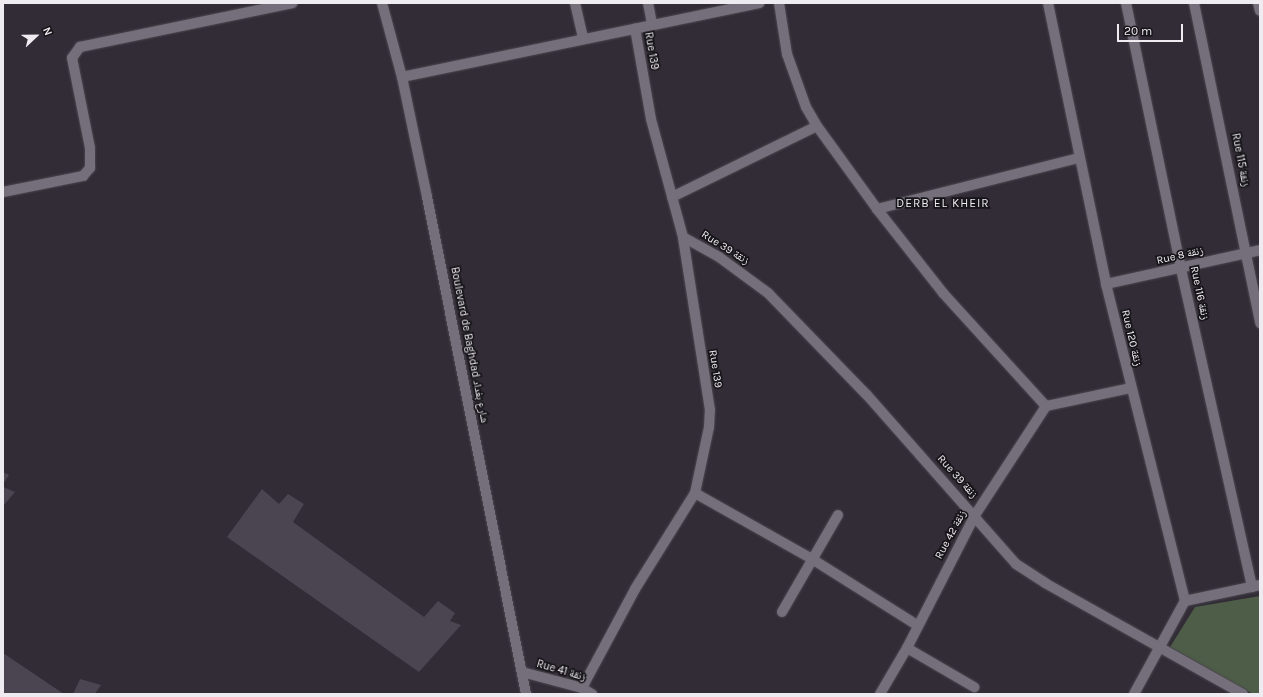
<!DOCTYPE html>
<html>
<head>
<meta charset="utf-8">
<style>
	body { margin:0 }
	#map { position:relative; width:1263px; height:697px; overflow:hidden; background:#312c36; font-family:Karla,"Noto Naskh Arabic",sans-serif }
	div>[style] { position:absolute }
	.green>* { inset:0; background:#4e5d47 }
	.building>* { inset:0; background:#4a4550 }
	.roads { filter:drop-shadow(0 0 1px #4c4850) drop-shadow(0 0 1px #4c4850) }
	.minor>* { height:10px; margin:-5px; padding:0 5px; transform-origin:5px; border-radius:5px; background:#746f7a }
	span { translate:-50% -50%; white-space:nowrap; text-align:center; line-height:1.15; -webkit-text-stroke:3.5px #17151a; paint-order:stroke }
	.street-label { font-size:11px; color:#eeebf1 }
	.neighbourhood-label { font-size:12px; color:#eeebf1; letter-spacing:1px }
	.frame { position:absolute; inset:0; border:4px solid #eeebf1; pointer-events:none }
	.north { position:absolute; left:16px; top:16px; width:40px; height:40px; -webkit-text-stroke:3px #17151a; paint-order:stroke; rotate:68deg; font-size:11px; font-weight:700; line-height:16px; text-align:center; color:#eeebf1 }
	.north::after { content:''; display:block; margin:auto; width:14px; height:18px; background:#eeebf1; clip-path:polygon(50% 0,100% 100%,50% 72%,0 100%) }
	.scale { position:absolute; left:1117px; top:24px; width:66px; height:18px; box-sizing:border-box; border:2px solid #eeebf1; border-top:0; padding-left:5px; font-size:12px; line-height:14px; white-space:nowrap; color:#eeebf1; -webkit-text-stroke:3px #17151a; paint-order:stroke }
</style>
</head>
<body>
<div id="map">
	<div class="green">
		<i style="clip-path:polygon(1260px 596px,1260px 694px,1253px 694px,1170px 647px,1195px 607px)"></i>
	</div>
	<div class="building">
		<i style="clip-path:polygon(3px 472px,9px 475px,3px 484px)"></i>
		<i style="clip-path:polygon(3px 487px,15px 492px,3px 506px)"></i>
		<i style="clip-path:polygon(262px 489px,279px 504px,288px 494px,304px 504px,293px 522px,424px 617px,438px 601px,455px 613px,450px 621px,461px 625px,419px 672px,227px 537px)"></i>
		<i style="clip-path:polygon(3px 653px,64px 694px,3px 694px)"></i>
		<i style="clip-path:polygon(80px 679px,101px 685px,95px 694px,73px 694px)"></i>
	</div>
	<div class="roads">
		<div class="minor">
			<i style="left:382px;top:3px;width:77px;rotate:74.9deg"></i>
			<i style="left:402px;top:77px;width:123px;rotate:78.2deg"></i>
			<i style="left:427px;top:197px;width:507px;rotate:78.73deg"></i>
			<i style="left:575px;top:3px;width:37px;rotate:77deg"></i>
			<i style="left:648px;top:3px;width:21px;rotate:79deg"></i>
			<i style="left:779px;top:3px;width:52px;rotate:81.1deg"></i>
			<i style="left:787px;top:54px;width:56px;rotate:70.3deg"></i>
			<i style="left:806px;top:107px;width:22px;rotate:60deg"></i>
			<i style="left:817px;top:126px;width:102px;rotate:54.1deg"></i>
			<i style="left:877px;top:209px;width:107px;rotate:51.8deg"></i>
			<i style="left:943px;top:293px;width:153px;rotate:47.7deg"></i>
			<i style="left:1048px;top:3px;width:287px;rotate:78.3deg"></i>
			<i style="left:1106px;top:284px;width:327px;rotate:76deg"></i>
			<i style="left:1126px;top:3px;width:272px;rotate:78.3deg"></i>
			<i style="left:1181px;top:269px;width:326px;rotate:77.4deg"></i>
			<i style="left:1194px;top:3px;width:327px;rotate:78.3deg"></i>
			<i style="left:1258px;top:3px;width:8px;rotate:76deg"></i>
			<i style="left:402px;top:77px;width:365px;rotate:-11.7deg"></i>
			<i style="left:3px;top:192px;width:82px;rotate:-11.3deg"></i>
			<i style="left:83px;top:176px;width:11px;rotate:-49deg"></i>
			<i style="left:90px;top:168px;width:20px;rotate:-90deg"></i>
			<i style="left:90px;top:148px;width:92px;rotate:-101.3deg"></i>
			<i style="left:72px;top:58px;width:14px;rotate:-54deg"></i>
			<i style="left:80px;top:47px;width:217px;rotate:-11.7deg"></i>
			<i style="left:672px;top:197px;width:161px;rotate:-26.1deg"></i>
			<i style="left:877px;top:209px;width:208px;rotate:-14.2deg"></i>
			<i style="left:683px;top:237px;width:41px;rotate:29.1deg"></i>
			<i style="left:719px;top:257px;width:61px;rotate:36.3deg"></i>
			<i style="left:768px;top:293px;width:142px;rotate:45.9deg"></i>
			<i style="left:867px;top:395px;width:225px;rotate:48.6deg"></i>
			<i style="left:1016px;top:564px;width:35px;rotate:33deg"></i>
			<i style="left:1045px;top:583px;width:227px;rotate:29.3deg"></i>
			<i style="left:1106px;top:284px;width:158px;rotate:-12.4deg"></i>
			<i style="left:695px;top:493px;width:134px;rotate:29.4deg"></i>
			<i style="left:812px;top:559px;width:124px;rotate:32.2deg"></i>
			<i style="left:1185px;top:601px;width:77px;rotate:-12deg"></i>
			<i style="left:782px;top:612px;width:112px;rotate:-60deg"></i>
			<i style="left:907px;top:648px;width:78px;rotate:30.2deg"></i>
			<i style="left:522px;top:672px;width:62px;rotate:14.9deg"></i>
			<i style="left:582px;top:688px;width:12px;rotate:31deg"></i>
			<i style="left:582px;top:688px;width:112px;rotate:-61.8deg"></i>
			<i style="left:635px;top:589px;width:113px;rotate:-58deg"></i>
			<i style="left:695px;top:493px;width:67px;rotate:-78deg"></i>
			<i style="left:709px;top:427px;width:17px;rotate:-87deg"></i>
			<i style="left:710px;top:410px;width:175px;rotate:-98.9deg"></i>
			<i style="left:683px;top:237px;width:122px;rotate:-105.2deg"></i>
			<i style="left:651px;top:119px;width:92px;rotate:-100deg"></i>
			<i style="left:880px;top:694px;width:53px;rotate:-59.6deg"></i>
			<i style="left:907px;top:648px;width:149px;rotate:-62.9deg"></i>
			<i style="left:975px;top:515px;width:130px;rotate:-56.9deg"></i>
			<i style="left:1046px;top:406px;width:87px;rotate:-12deg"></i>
			<i style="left:1134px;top:694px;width:106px;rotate:-61.3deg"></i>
		</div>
	</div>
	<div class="street-label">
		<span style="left:651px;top:51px;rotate:80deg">Rue 139</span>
		<span style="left:1240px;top:160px;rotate:79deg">Rue 115 زنقة</span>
		<span style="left:725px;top:248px;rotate:32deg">Rue 39 زنقة</span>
		<span style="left:1180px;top:256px;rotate:-13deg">Rue 8 زنقة</span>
		<span style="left:1199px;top:293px;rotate:78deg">Rue 116 زنقة</span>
		<span style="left:1131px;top:338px;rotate:77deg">Rue 120 زنقة</span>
		<span style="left:469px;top:345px;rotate:79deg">Boulevard de Baghdad شارع بغداد</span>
		<span style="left:715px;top:369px;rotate:81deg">Rue 139</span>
		<span style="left:957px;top:477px;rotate:48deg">Rue 39 زنقة</span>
		<span style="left:951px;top:535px;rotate:-62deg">Rue 42 زنقة</span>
		<span style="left:561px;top:671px;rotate:16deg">Rue 41 زنقة</span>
	</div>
	<div class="neighbourhood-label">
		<span style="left:943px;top:204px">DERB EL KHEIR</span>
	</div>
	<div class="frame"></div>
	<div class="north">N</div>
	<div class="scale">20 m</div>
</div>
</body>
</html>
